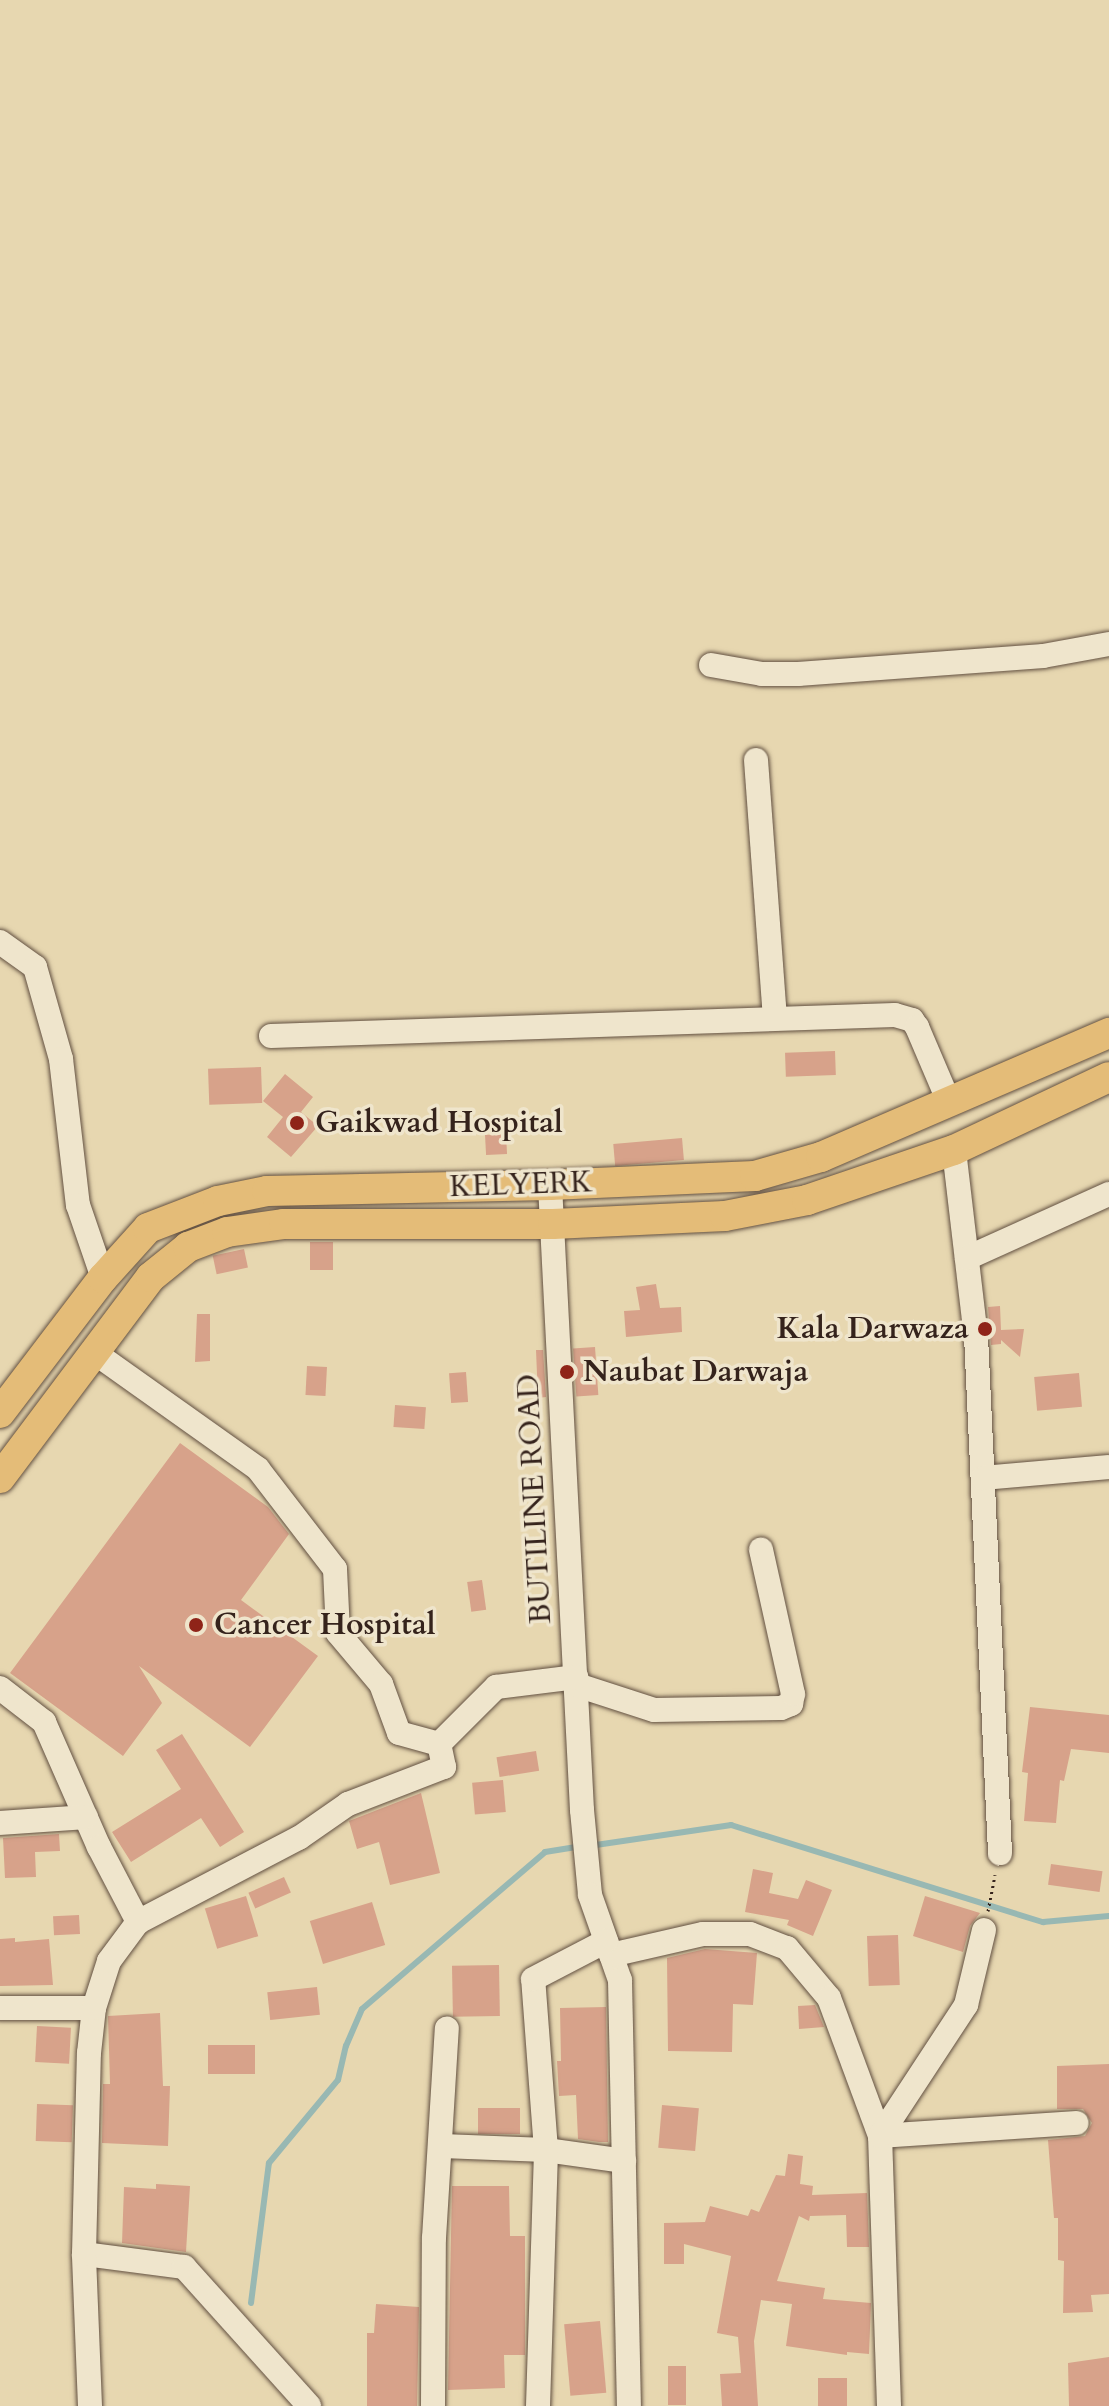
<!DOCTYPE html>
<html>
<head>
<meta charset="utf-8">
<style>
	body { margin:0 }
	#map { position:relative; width:1109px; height:2406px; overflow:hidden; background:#e7d7b0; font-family:Cardo,serif }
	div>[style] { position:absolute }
	.stream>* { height:6px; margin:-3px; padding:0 3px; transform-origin:3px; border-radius:3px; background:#98b8b3 }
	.building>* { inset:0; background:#d7a28a; transform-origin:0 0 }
	.path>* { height:3px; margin-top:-1.5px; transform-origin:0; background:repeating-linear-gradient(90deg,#35231c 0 2px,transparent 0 6px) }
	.roads { filter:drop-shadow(0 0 2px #625041) drop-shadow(0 0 2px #625041) }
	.minor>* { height:24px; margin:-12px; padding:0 12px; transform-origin:12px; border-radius:12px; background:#efe5cc }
	.major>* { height:30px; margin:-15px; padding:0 15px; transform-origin:15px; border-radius:15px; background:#e4bc78 }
	.dots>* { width:22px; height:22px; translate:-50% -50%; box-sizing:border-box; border:4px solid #efe5cc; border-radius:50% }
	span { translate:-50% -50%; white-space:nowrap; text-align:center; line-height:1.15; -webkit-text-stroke:7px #efe5cc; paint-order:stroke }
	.poi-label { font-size:30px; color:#35231c; font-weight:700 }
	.left { translate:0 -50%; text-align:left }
	.right { translate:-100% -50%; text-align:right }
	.street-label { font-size:30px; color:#35231c }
</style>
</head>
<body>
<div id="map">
	<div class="stream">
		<i style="left:589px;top:1846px;width:144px;rotate:-8.4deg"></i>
		<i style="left:731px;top:1825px;width:327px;rotate:17.3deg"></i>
		<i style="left:1043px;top:1922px;width:66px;rotate:-5.2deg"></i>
		<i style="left:251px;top:2303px;width:141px;rotate:-82.7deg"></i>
		<i style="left:269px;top:2163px;width:108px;rotate:-50.3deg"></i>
		<i style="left:338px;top:2080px;width:35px;rotate:-77deg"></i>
		<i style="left:346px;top:2046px;width:40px;rotate:-66.6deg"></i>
		<i style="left:362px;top:2009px;width:241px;rotate:-40.6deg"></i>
		<i style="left:545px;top:1852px;width:33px;rotate:-9deg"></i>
	</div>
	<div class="building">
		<i style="left:835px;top:1051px;width:24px;height:50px;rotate:88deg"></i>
		<i style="left:261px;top:1067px;width:36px;height:53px;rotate:88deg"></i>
		<i style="clip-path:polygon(285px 1074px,313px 1097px,301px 1112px,318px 1126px,291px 1157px,267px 1137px,283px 1117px,263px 1101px)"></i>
		<i style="left:506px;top:1134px;width:20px;height:21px;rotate:87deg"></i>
		<i style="left:682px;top:1138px;width:22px;height:69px;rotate:85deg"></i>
		<i style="left:310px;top:1242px;width:23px;height:28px"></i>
		<i style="left:244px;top:1249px;width:19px;height:32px;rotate:78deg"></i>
		<i style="clip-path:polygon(656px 1284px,660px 1308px,681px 1307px,682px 1332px,626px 1337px,624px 1311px,640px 1310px,636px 1287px)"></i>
		<i style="clip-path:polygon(1000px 1306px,1001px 1330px,1024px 1329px,1020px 1357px,1001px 1340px,1001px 1344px,991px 1345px,988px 1307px)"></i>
		<i style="clip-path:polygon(197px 1314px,210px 1314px,210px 1361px,195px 1362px)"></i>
		<i style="left:595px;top:1347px;width:48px;height:22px;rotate:86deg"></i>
		<i style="clip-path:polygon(536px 1350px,543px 1350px,546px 1397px,538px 1398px)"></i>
		<i style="left:307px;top:1366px;width:20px;height:29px;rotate:3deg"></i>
		<i style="left:466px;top:1372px;width:30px;height:17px;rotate:86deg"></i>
		<i style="left:1079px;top:1373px;width:34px;height:45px;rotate:85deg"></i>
		<i style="left:395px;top:1405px;width:31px;height:22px;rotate:4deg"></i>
		<i style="clip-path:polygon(180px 1443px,268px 1507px,289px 1534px,241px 1600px,318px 1656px,250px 1747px,139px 1666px,162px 1703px,123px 1756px,10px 1673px)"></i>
		<i style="left:482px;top:1580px;width:30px;height:15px;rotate:82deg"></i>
		<i style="clip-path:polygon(1030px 1707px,1109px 1715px,1109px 1753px,1071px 1749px,1064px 1781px,1060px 1780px,1056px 1823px,1024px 1821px,1028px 1773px,1022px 1772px)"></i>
		<i style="clip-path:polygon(182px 1734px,244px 1832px,220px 1847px,201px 1818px,131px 1862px,112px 1832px,181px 1789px,156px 1750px)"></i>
		<i style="left:536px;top:1751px;width:20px;height:40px;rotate:81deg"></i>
		<i style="left:503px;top:1780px;width:32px;height:31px;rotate:85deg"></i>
		<i style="clip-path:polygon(421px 1793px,440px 1873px,390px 1885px,379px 1842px,357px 1849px,349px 1821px)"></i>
		<i style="clip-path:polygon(59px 1834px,60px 1851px,35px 1852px,36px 1877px,5px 1878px,3px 1838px)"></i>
		<i style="left:1051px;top:1864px;width:52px;height:21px;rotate:8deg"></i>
		<i style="clip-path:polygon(753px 1869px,773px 1873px,769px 1893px,798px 1899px,806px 1880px,832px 1890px,813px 1936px,787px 1925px,789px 1920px,745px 1912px)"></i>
		<i style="left:284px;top:1877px;width:17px;height:39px;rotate:66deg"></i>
		<i style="left:246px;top:1896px;width:42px;height:43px;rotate:73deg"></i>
		<i style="clip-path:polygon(925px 1896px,980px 1913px,970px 1926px,963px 1952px,913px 1936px)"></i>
		<i style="left:372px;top:1902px;width:45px;height:65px;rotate:73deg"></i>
		<i style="left:79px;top:1915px;width:19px;height:26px;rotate:87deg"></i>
		<i style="left:898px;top:1935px;width:50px;height:31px;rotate:88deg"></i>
		<i style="clip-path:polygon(15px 1938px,15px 1942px,49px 1939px,53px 1985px,0 1986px,0 1939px)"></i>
		<i style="clip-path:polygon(705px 1949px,757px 1953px,753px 2005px,733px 2004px,732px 2052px,668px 2051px,667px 1958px)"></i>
		<i style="left:499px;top:1965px;width:51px;height:47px;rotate:89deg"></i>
		<i style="left:317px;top:1987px;width:28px;height:50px;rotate:84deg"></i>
		<i style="clip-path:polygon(815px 2005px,824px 2027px,799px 2029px,798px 2006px)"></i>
		<i style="clip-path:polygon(606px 2007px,608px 2142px,599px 2142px,578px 2139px,576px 2095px,559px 2096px,557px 2061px,561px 2061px,560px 2008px)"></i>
		<i style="clip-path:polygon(160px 2013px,163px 2086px,170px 2086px,168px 2146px,102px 2143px,103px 2084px,110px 2084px,108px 2016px)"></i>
		<i style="left:37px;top:2026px;width:34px;height:36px;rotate:3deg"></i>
		<i style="left:208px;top:2045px;width:47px;height:29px"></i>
		<i style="clip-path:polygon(1109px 2064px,1109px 2294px,1091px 2295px,1093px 2312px,1063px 2313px,1064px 2261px,1058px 2260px,1058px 2218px,1054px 2218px,1048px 2140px,1085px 2136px,1092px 2123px,1083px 2109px,1057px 2109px,1057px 2066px)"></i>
		<i style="left:37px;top:2104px;width:36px;height:37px;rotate:2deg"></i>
		<i style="left:662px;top:2105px;width:37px;height:43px;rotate:5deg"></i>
		<i style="left:520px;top:2108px;width:26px;height:42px;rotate:90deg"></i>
		<i style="clip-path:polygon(788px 2154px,803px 2156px,800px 2184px,813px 2186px,812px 2195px,867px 2193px,869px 2247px,847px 2247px,846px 2215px,810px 2216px,809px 2221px,799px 2216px,777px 2281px,825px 2288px,823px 2299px,871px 2303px,869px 2354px,847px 2352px,847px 2355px,786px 2346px,792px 2304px,761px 2300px,754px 2341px,758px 2406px,722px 2406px,720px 2374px,741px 2373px,738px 2337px,717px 2333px,731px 2256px,684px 2244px,684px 2264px,664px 2264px,664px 2223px,705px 2222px,710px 2206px,748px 2216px,751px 2209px,759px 2212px,776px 2175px,785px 2176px)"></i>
		<i style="clip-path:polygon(156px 2184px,190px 2186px,186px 2252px,122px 2243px,124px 2187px,156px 2189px)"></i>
		<i style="clip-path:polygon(452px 2186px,509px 2186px,510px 2236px,525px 2236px,525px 2355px,504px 2355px,505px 2388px,448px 2390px)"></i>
		<i style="clip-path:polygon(376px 2304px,419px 2307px,417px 2406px,367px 2406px,367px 2333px,374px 2333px)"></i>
		<i style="left:600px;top:2321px;width:72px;height:36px;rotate:85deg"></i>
		<i style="clip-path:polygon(1109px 2357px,1109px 2406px,1069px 2406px,1068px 2363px)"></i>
		<i style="left:668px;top:2366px;width:18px;height:39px"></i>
		<i style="left:818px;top:2378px;width:29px;height:28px"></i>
	</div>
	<div class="path">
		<i style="left:988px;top:1911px;width:37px;rotate:-79deg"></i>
	</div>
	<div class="roads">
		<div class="minor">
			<i style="left:711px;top:665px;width:52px;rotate:10deg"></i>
			<i style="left:762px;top:674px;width:36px"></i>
			<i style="left:798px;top:674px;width:246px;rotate:-4.2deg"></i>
			<i style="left:1043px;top:656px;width:67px;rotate:-10.3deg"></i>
			<i style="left:756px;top:760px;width:259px;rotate:85.8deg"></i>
			<i style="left:0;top:942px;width:43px;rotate:35.5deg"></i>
			<i style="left:35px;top:967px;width:96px;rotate:74.2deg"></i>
			<i style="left:61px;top:1059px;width:147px;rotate:83.4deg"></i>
			<i style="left:78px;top:1205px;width:77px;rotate:71.1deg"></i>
			<i style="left:271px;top:1036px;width:624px;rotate:-1.93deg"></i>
			<i style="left:895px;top:1015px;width:18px;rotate:16deg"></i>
			<i style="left:912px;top:1020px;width:9px;rotate:54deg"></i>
			<i style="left:917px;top:1027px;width:82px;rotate:66.9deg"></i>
			<i style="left:954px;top:1150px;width:187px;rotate:83.3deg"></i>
			<i style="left:976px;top:1336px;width:518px;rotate:87.34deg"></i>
			<i style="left:550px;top:1185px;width:626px;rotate:87.07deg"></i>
			<i style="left:582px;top:1810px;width:85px;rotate:84.6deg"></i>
			<i style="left:590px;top:1895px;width:90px;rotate:70.6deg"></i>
			<i style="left:620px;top:1980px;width:426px;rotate:88.8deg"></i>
			<i style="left:967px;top:1258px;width:156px;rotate:-24.3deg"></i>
			<i style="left:95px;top:1353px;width:200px;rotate:35.4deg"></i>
			<i style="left:258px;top:1469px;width:126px;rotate:52.4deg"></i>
			<i style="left:335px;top:1569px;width:64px;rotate:87.3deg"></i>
			<i style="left:338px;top:1633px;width:67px;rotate:49.9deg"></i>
			<i style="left:381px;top:1684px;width:52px;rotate:69.8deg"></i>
			<i style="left:399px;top:1733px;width:41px;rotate:15.4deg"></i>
			<i style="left:983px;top:1478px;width:126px;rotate:-5deg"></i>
			<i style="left:577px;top:1685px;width:81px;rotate:18deg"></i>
			<i style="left:654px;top:1710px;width:127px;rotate:-0.9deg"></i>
			<i style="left:781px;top:1708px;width:11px;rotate:-22deg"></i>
			<i style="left:791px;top:1704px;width:10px;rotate:-79deg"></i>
			<i style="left:793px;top:1694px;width:148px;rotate:-102.5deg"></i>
			<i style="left:0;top:1688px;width:56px;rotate:37.7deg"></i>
			<i style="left:44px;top:1722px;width:137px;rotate:66.3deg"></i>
			<i style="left:99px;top:1847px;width:85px;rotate:62.5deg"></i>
			<i style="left:0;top:1823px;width:86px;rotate:-4deg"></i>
			<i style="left:611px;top:1955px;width:94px;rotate:-12.9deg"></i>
			<i style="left:703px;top:1934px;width:47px"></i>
			<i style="left:750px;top:1934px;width:40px;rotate:21deg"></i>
			<i style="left:787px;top:1948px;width:65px;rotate:50deg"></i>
			<i style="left:829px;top:1998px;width:147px;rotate:69.7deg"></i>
			<i style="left:880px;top:2136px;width:197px;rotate:-3.8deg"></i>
			<i style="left:0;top:2008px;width:94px"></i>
			<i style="left:442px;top:2146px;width:104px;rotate:2.2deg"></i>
			<i style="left:546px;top:2150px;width:79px;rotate:8deg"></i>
			<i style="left:84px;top:2254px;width:101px;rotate:7.4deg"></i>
			<i style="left:184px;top:2267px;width:187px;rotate:48deg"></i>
			<i style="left:90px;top:2406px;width:152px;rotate:-92.3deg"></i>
			<i style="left:84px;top:2254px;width:201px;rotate:-88.6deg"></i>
			<i style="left:89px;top:2053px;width:45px;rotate:-83.7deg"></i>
			<i style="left:94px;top:2008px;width:49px;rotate:-72.3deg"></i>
			<i style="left:109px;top:1961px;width:49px;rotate:-53.4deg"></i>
			<i style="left:138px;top:1922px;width:182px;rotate:-27.6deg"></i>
			<i style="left:299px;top:1838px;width:60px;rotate:-34.8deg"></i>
			<i style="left:348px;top:1804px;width:103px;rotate:-21.1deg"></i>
			<i style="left:444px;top:1767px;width:24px;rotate:-102deg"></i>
			<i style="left:439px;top:1744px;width:81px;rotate:-45deg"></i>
			<i style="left:496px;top:1687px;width:81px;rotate:-7.1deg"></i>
			<i style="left:433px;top:2406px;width:168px;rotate:-89.7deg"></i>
			<i style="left:434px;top:2238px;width:210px;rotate:-86.5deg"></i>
			<i style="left:538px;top:2406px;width:256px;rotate:-88.2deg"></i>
			<i style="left:546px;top:2150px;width:171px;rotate:-94.3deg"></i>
			<i style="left:533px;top:1979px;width:82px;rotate:-27.5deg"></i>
			<i style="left:889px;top:2406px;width:270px;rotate:-91.9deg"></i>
			<i style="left:880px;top:2136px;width:157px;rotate:-56.7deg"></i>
			<i style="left:966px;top:2005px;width:77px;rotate:-76.5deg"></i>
		</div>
		<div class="major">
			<i style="left:0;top:1413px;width:170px;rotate:-52.7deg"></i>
			<i style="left:103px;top:1278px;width:67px;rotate:-48deg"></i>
			<i style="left:148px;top:1228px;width:75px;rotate:-21.1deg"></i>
			<i style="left:218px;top:1201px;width:50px;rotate:-11.5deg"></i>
			<i style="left:267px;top:1191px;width:283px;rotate:-1.2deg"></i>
			<i style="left:550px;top:1185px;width:205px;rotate:-2.5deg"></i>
			<i style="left:755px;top:1176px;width:69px;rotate:-16.1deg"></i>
			<i style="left:821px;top:1157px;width:314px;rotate:-23.3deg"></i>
			<i style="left:0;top:1478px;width:251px;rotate:-53.1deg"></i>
			<i style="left:151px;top:1277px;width:48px;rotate:-39deg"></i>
			<i style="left:188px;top:1247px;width:42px;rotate:-21deg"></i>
			<i style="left:227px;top:1232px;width:58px;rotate:-8deg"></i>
			<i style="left:284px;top:1224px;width:269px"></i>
			<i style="left:553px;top:1224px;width:172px;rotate:-2.7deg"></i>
			<i style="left:725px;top:1216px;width:84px;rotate:-11deg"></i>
			<i style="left:807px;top:1200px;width:155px;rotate:-18.8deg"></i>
			<i style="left:954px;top:1150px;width:171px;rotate:-25.2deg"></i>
		</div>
	</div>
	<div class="dots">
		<i style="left:297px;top:1123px;background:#8f2418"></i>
		<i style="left:985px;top:1329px;background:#8f2418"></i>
		<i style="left:567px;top:1372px;background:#8f2418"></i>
		<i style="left:196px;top:1625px;background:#8f2418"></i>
	</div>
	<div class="poi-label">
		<span class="left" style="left:315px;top:1123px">Gaikwad Hospital</span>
		<span class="right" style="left:969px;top:1329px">Kala Darwaza</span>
		<span class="left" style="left:583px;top:1372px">Naubat Darwaja</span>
		<span class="left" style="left:214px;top:1625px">Cancer Hospital</span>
	</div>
	<div class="street-label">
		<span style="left:521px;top:1185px;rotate:-2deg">KELYERK</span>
		<span style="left:535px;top:1499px;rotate:-93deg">BUTILINE ROAD</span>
	</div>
</div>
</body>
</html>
